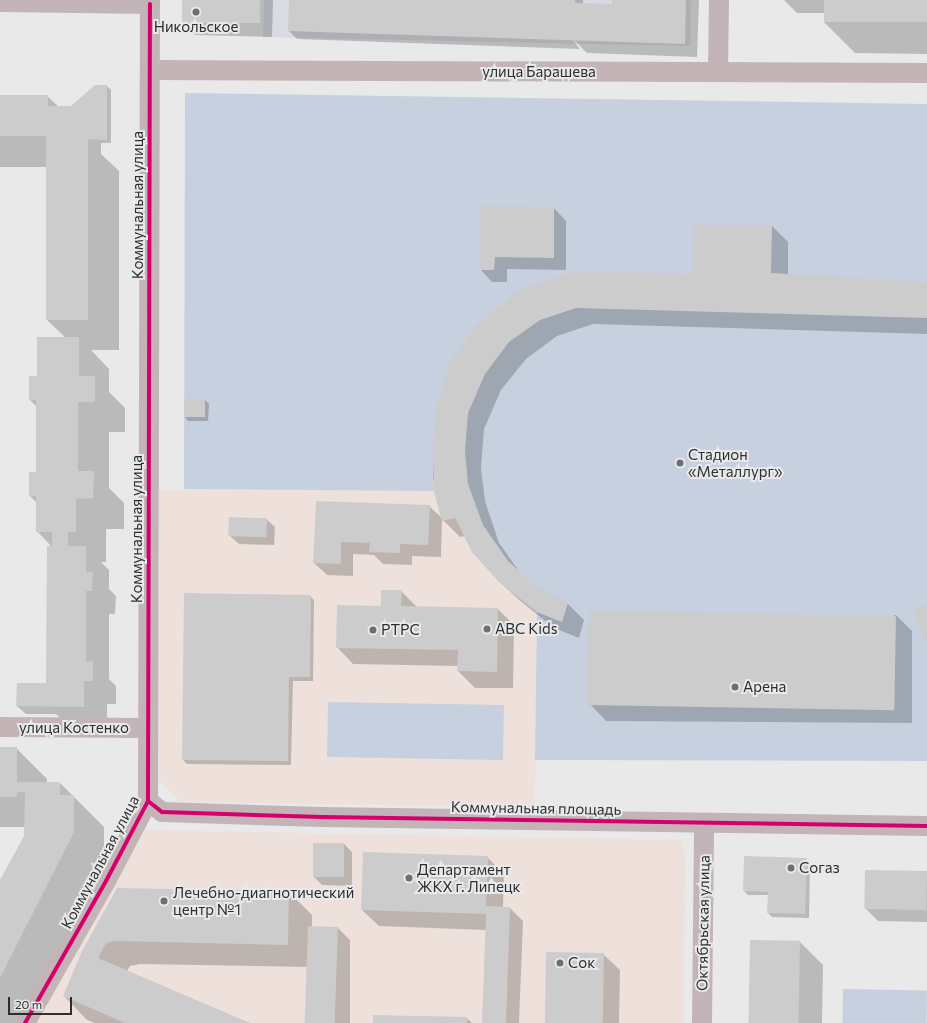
<!DOCTYPE html>
<html>
<head>
<meta charset="utf-8">
<style>
	body { margin:0 }
	#map { position:relative; width:927px; height:1023px; overflow:hidden; background:#e9e9ea; font-family:Commissioner,sans-serif }
	div>[style] { position:absolute }
	.commercial>* { inset:0; background:#eee1db }
	.built>* { inset:0; background:#d8dbe1 }
	.green>* { inset:0; background:#c6d0df; transform-origin:0 0 }
	.shadow>* { inset:0; background:#0003 }
	.building>* { inset:0; background:#cccccd; transform-origin:0 0 }
	.street>* { height:20px; margin:-10px; padding:0 10px; transform-origin:10px; border-radius:10px; background:#c3b4b7 }
	.cycleway>* { height:4px; margin:-2px; padding:0 2px; transform-origin:2px; border-radius:2px; background:#d6006c }
	.dots>* { width:11px; height:11px; translate:-50% -50%; box-sizing:border-box; border:2px solid #e8e9eb; border-radius:50% }
	span { translate:-50% -50%; white-space:nowrap; text-align:center; line-height:1.15; -webkit-text-stroke:4px #e8e9eb; paint-order:stroke }
	.poi-label { font-size:15px; color:#2d2e2e }
	.left { translate:0 -50%; text-align:left }
	.street-label { font-size:15px; color:#2d2e2e }
	.scale { position:absolute; left:8px; top:997px; width:64px; height:18px; box-sizing:border-box; border:2px solid #2d2e2e; border-top:0; padding-left:5px; font-size:12px; line-height:14px; white-space:nowrap; color:#2d2e2e; -webkit-text-stroke:3px #e8e9eb; paint-order:stroke }
</style>
</head>
<body>
<div id="map">
	<div class="commercial">
		<i style="clip-path:polygon(159px 489px,434px 490px,442px 521px,455px 518px,500px 583px,537px 612px,535px 807px,181px 802px,158px 778px)"></i>
		<i style="clip-path:polygon(145px 830px,682px 840px,685px 854px,684px 1023px,31px 1023px,136px 837px)"></i>
	</div>
	<div class="built">
		<i style="clip-path:polygon(264px 0,691px 0,690px 46px,263px 37px)"></i>
	</div>
	<div class="green">
		<i style="clip-path:polygon(185px 93px,927px 104px,927px 761px,535px 760px,537px 612px,500px 583px,472px 552px,455px 518px,442px 521px,434px 491px,184px 489px)"></i>
		<i style="left:328px;top:702px;width:176px;height:55px;rotate:1deg"></i>
		<i style="left:843px;top:989px;width:84px;height:34px;rotate:1deg"></i>
	</div>
	<div class="shadow">
		<i style="clip-path:polygon(183px 0,273px 0,272px 37px,195px 35px,183px 22px)"></i>
		<i style="clip-path:polygon(290px 0,583px 0,583px 4px,613px 6px,613px 0,699px 0,697px 57px,587px 53px,571px 37px,580px 49px,297px 39px,289px 31px)"></i>
		<i style="clip-path:polygon(784px 0,927px 0,927px 54px,855px 53px,824px 22px,825px 13px,797px 13px)"></i>
		<i style="clip-path:polygon(107px 86px,111px 90px,111px 143px,101px 143px,101px 154px,119px 171px,119px 350px,91px 350px,109px 369px,109px 392px,125px 408px,125px 432px,109px 432px,109px 488px,124px 503px,124px 529px,106px 529px,106px 562px,101px 562px,109px 570px,109px 589px,116px 596px,115px 614px,109px 614px,109px 679px,116px 686px,116px 704px,107px 704px,107px 730px,71px 729px,56px 714px,26px 714px,17px 706px,47px 686px,52px 547px,37px 531px,37px 503px,30px 496px,37px 473px,37px 407px,30px 400px,38px 377px,66px 338px,47px 320px,47px 167px,0 167px,0 96px,47px 96px,59px 107px,72px 107px)"></i>
		<i style="clip-path:polygon(554px 208px,566px 221px,566px 270px,507px 269px,507px 282px,492px 282px,480px 269px)"></i>
		<i style="clip-path:polygon(772px 226px,788px 242px,788px 275px,927px 283px,927px 334px,593px 324px,557px 336px,526px 359px,501px 390px,484px 429px,481px 468px,485px 501px,499px 543px,521px 574px,536px 587px,568px 604px,584px 620px,579px 638px,554px 628px,518px 599px,500px 582px,465px 536px,460px 537px,442px 519px,441px 557px,412px 556px,412px 565px,383px 564px,374px 555px,353px 554px,353px 576px,327px 575px,314px 563px,317px 502px,429px 506px,443px 519px,433px 476px,436px 412px,477px 325px,694px 275px)"></i>
		<i style="clip-path:polygon(205px 400px,209px 404px,208px 421px,188px 421px,185px 417px)"></i>
		<i style="clip-path:polygon(266px 519px,275px 527px,274px 545px,239px 544px,230px 536px)"></i>
		<i style="clip-path:polygon(401px 591px,417px 607px,498px 609px,514px 625px,513px 688px,475px 688px,458px 671px,458px 666px,353px 664px,337px 647px)"></i>
		<i style="clip-path:polygon(310px 596px,314px 600px,313px 681px,293px 681px,291px 765px,187px 764px,183px 760px)"></i>
		<i style="clip-path:polygon(896px 615px,912px 631px,912px 723px,606px 721px,590px 704px)"></i>
		<i style="clip-path:polygon(0 748px,16px 748px,47px 779px,47px 783px,60px 783px,104px 827px,104px 863px,23px 1023px,0 1023px,0 882px,25px 836px,25px 827px,0 827px)"></i>
		<i style="clip-path:polygon(314px 844px,344px 844px,352px 852px,352px 886px,322px 885px,314px 877px)"></i>
		<i style="clip-path:polygon(487px 857px,504px 874px,503px 908px,510px 908px,523px 921px,519px 1023px,483px 1023px,486px 930px,379px 926px,362px 910px)"></i>
		<i style="clip-path:polygon(806px 859px,810px 863px,809px 918px,772px 917px,768px 913px,769px 895px,748px 895px,744px 891px)"></i>
		<i style="clip-path:polygon(927px 872px,927px 922px,878px 921px,865px 908px)"></i>
		<i style="clip-path:polygon(118px 889px,289px 892px,312px 915px,312px 927px,338px 928px,350px 940px,350px 1023px,308px 1023px,309px 967px,140px 964px,130px 966px,127px 971px,248px 1023px,95px 1023px,87px 1020px,64px 996px)"></i>
		<i style="clip-path:polygon(800px 942px,823px 965px,822px 1023px,749px 1023px)"></i>
		<i style="clip-path:polygon(603px 954px,620px 970px,619px 1023px,546px 1023px)"></i>
		<i style="clip-path:polygon(467px 1018px,472px 1023px,374px 1023px)"></i>
	</div>
	<div class="building">
		<i style="left:182px;top:0;width:78px;height:23px"></i>
		<i style="clip-path:polygon(289px 0,575px 0,575px 3px,612px 4px,612px 0,686px 0,685px 44px,288px 31px)"></i>
		<i style="left:824px;top:0;width:103px;height:22px"></i>
		<i style="clip-path:polygon(95px 85px,107px 85px,107px 140px,88px 139px,88px 320px,46px 320px,46px 136px,0 136px,0 95px,48px 95px,48px 106px,71px 106px)"></i>
		<i style="clip-path:polygon(480px 206px,554px 207px,554px 258px,495px 257px,494px 270px,479px 270px)"></i>
		<i style="clip-path:polygon(693px 225px,772px 225px,771px 273px,927px 282px,927px 318px,576px 308px,540px 320px,509px 342px,485px 374px,468px 413px,465px 451px,468px 484px,483px 525px,508px 561px,536px 586px,568px 603px,562px 622px,537px 612px,500px 583px,472px 552px,455px 518px,442px 521px,434px 490px,433px 450px,435px 412px,450px 362px,477px 325px,518px 291px,573px 271px,693px 274px)"></i>
		<i style="clip-path:polygon(37px 337px,79px 337px,79px 376px,95px 376px,95px 402px,78px 402px,78px 471px,94px 471px,93px 498px,76px 499px,76px 532px,68px 532px,68px 546px,86px 546px,86px 572px,93px 572px,92px 591px,86px 591px,86px 662px,93px 661px,93px 681px,84px 681px,84px 707px,16px 706px,17px 683px,46px 683px,47px 546px,52px 546px,52px 532px,36px 532px,36px 496px,29px 496px,29px 472px,36px 472px,36px 400px,29px 400px,29px 376px,37px 376px)"></i>
		<i style="left:184px;top:399px;width:21px;height:18px"></i>
		<i style="clip-path:polygon(316px 501px,430px 505px,428px 545px,400px 544px,400px 553px,369px 552px,370px 543px,341px 542px,341px 564px,313px 563px)"></i>
		<i style="left:229px;top:517px;width:38px;height:19px;rotate:2deg"></i>
		<i style="clip-path:polygon(381px 590px,402px 590px,401px 606px,498px 608px,497px 672px,457px 671px,458px 650px,336px 648px,337px 605px,381px 606px)"></i>
		<i style="clip-path:polygon(184px 593px,311px 595px,310px 677px,289px 677px,288px 761px,182px 760px)"></i>
		<i style="clip-path:polygon(927px 605px,927px 642px,913px 611px)"></i>
		<i style="left:589px;top:611px;width:307px;height:94px;rotate:1deg"></i>
		<i style="clip-path:polygon(0 747px,17px 747px,17px 782px,60px 782px,60px 795px,74px 795px,74px 832px,0 978px,0 880px,24px 836px,25px 792px,17px 792px,17px 797px,0 797px)"></i>
		<i style="left:313px;top:843px;width:31px;height:34px"></i>
		<i style="clip-path:polygon(363px 852px,488px 856px,486px 906px,510px 907px,506px 1023px,482px 1023px,486px 914px,361px 910px)"></i>
		<i style="clip-path:polygon(744px 856px,807px 858px,805px 914px,767px 913px,768px 892px,743px 891px)"></i>
		<i style="left:865px;top:870px;width:62px;height:39px;rotate:1deg"></i>
		<i style="clip-path:polygon(117px 888px,289px 891px,288px 945px,116px 941px,106px 943px,98px 958px,250px 1023px,125px 1023px,63px 996px,82px 951px)"></i>
		<i style="left:308px;top:926px;width:30px;height:97px;rotate:2deg"></i>
		<i style="left:750px;top:940px;width:50px;height:83px;rotate:1deg"></i>
		<i style="left:546px;top:952px;width:58px;height:71px;rotate:1deg"></i>
		<i style="clip-path:polygon(373px 1015px,467px 1017px,467px 1023px,373px 1023px)"></i>
	</div>
	<div class="street">
		<i style="left:0;top:2px;width:150px;rotate:0.8deg"></i>
		<i style="left:150px;top:4px;width:4px;rotate:-90deg"></i>
		<i style="left:151px;top:70px;width:776px;rotate:0.22deg"></i>
		<i style="left:718px;top:72px;width:72px;rotate:-89.2deg"></i>
		<i style="left:0;top:727px;width:148px;rotate:0.4deg"></i>
		<i style="left:148px;top:801px;width:18px;rotate:38deg"></i>
		<i style="left:162px;top:812px;width:160px;rotate:1.8deg"></i>
		<i style="left:322px;top:817px;width:605px;rotate:0.85deg"></i>
		<i style="left:25px;top:1023px;width:163px;rotate:-60.3deg"></i>
		<i style="left:106px;top:881px;width:90px;rotate:-62.3deg"></i>
		<i style="left:148px;top:801px;width:797px;rotate:-89.86deg"></i>
		<i style="left:702px;top:1023px;width:200px;rotate:-89.4deg"></i>
	</div>
	<div class="cycleway">
		<i style="left:148px;top:801px;width:18px;rotate:38deg"></i>
		<i style="left:162px;top:812px;width:160px;rotate:1.8deg"></i>
		<i style="left:322px;top:817px;width:605px;rotate:0.85deg"></i>
		<i style="left:25px;top:1023px;width:163px;rotate:-60.3deg"></i>
		<i style="left:106px;top:881px;width:90px;rotate:-62.3deg"></i>
		<i style="left:148px;top:801px;width:797px;rotate:-89.86deg"></i>
	</div>
	<div class="dots">
		<i style="left:196px;top:12px;background:#6f6f70"></i>
		<i style="left:680px;top:463px;background:#6f6f70"></i>
		<i style="left:487px;top:629px;background:#6f6f70"></i>
		<i style="left:373px;top:630px;background:#6f6f70"></i>
		<i style="left:735px;top:687px;background:#6f6f70"></i>
		<i style="left:791px;top:868px;background:#6f6f70"></i>
		<i style="left:409px;top:878px;background:#6f6f70"></i>
		<i style="left:164px;top:901px;background:#6f6f70"></i>
		<i style="left:560px;top:963px;background:#6f6f70"></i>
	</div>
	<div class="poi-label">
		<span style="left:196px;top:27px">Никольское</span>
		<span class="left" style="left:688px;top:463px">Стадион<br>«Металлург»</span>
		<span class="left" style="left:495px;top:629px">ABC Kids</span>
		<span class="left" style="left:381px;top:630px">РТРС</span>
		<span class="left" style="left:743px;top:687px">Арена</span>
		<span class="left" style="left:799px;top:868px">Согаз</span>
		<span class="left" style="left:417px;top:878px">Департамент<br>ЖКХ г. Липецк</span>
		<span class="left" style="left:173px;top:901px">Лечебно-диагнотический<br>центр №1</span>
		<span class="left" style="left:568px;top:963px">Сок</span>
	</div>
	<div class="street-label">
		<span style="left:539px;top:72px">улица Барашева</span>
		<span style="left:138px;top:205px;rotate:-90deg">Коммунальная улица</span>
		<span style="left:137px;top:529px;rotate:-90deg">Коммунальная улица</span>
		<span style="left:74px;top:728px">улица Костенко</span>
		<span style="left:536px;top:808px;rotate:1deg">Коммунальная площадь</span>
		<span style="left:100px;top:862px;rotate:-62deg">Коммунальная улица</span>
		<span style="left:703px;top:923px;rotate:-89deg">Октябрьская улица</span>
	</div>
	<div class="scale">20 m</div>
</div>
</body>
</html>
